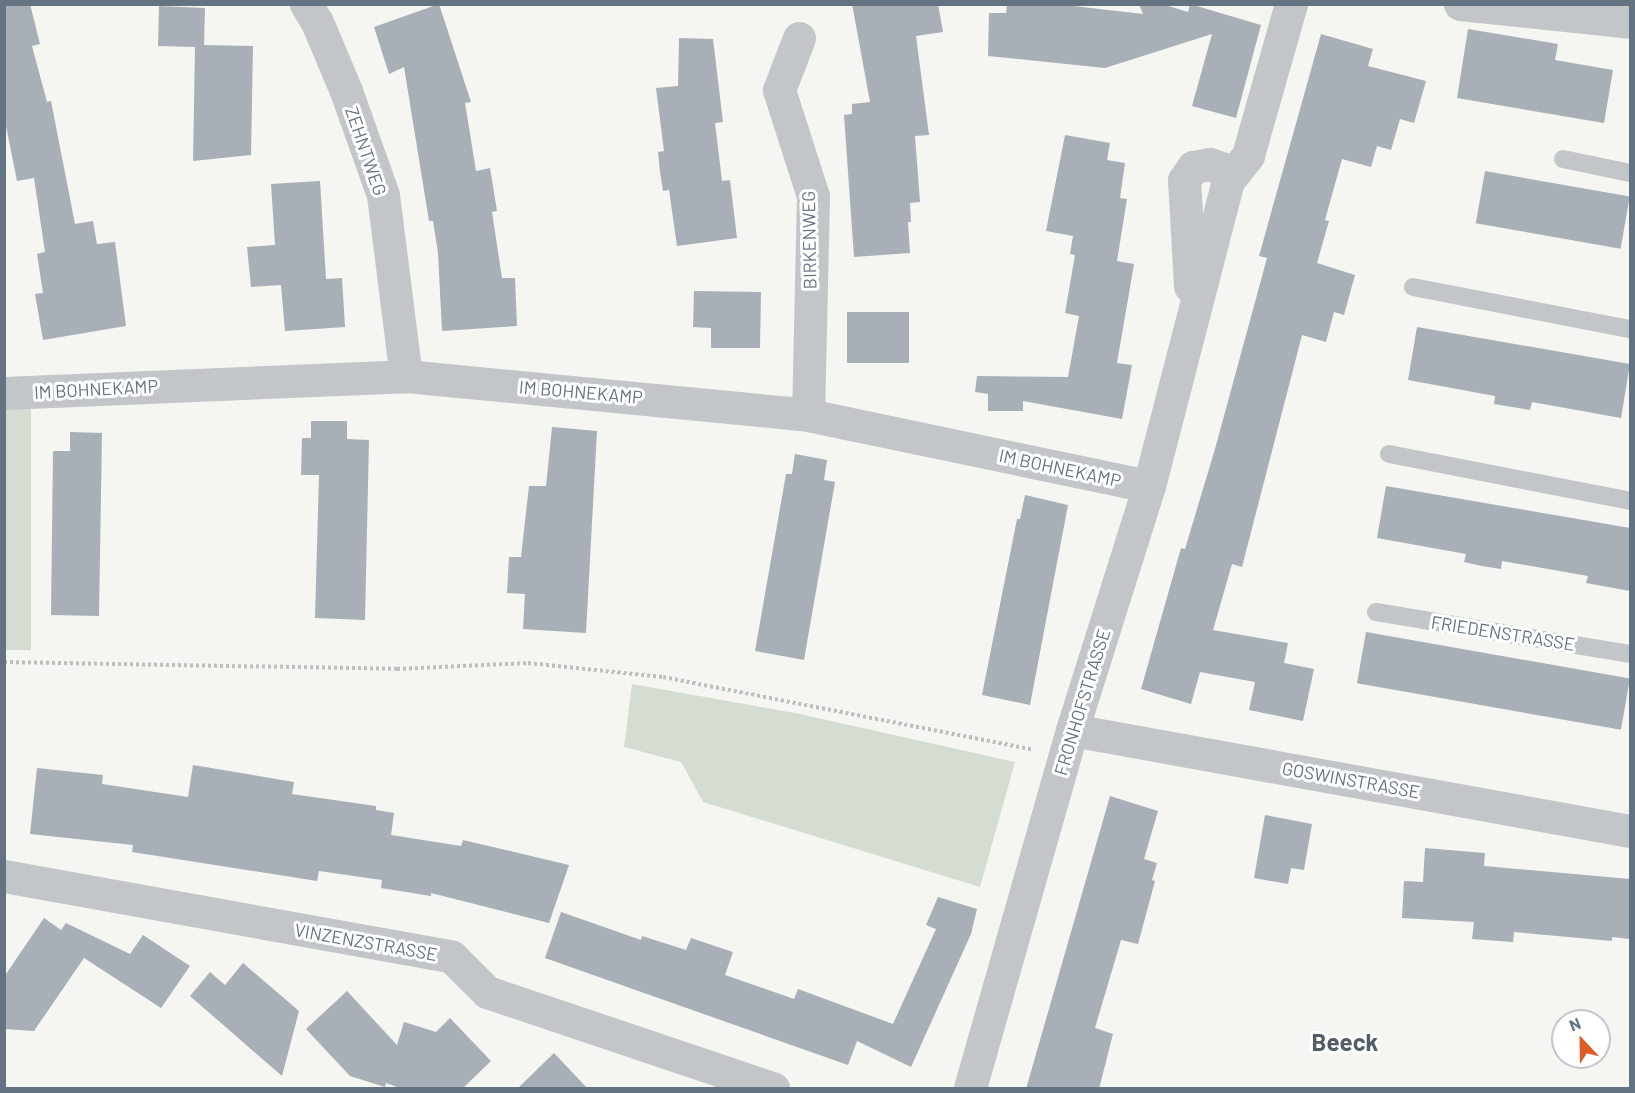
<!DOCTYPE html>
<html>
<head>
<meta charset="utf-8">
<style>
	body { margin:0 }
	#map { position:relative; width:1635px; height:1093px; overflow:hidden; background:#f5f5f1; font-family:Barlow,sans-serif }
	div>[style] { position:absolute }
	.green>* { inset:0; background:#d5dcd2; transform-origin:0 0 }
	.building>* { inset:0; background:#a8afb6; transform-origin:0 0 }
	.path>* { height:4px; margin-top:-2px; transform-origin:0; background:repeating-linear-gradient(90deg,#bcbec0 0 3px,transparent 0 6px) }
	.service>* { height:18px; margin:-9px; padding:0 9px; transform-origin:9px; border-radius:9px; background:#c2c6c9 }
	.minor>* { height:33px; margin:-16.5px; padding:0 16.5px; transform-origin:16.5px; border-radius:16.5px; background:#c2c6c9 }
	span { translate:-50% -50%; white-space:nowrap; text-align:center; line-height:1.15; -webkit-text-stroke:6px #fff; paint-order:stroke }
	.street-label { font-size:18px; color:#647382 }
	.district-label { font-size:24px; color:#525d67; font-weight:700 }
	.frame { position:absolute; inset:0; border:6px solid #647382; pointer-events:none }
	.north { position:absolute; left:1551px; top:1009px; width:60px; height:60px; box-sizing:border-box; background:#fff; border:2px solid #c1c7cd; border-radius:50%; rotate:338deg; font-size:16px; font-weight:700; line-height:24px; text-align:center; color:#647382 }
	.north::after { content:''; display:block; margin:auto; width:21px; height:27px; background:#df5b27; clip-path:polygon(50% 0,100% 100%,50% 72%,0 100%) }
</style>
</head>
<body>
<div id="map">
	<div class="green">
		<i style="left:31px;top:409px;width:241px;height:26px;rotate:90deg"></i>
		<i style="clip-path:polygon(632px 684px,800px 714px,1015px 762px,980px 887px,703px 802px,681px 762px,624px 747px)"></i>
	</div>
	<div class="building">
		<i style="clip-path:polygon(4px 4px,30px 4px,40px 44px,32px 46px,47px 102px,51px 101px,75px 224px,93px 221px,97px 244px,115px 242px,126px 326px,43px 340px,35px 294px,43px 293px,37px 254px,45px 252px,34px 178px,17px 181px,4px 116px)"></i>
		<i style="clip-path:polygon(439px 4px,471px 102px,465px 103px,476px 171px,490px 168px,497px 211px,492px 212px,502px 278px,515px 278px,517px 326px,442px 331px,438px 253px,433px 221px,429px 221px,404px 67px,389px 74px,374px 27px)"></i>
		<i style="clip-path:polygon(852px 4px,938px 4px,943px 32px,916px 36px,929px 135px,915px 136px,920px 202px,910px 203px,911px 222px,908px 222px,910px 253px,854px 257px,844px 115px,852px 114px,852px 104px,870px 102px)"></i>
		<i style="clip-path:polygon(1007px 4px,1056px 4px,1143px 14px,1139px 4px,1162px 4px,1188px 12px,1190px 4px,1261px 25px,1236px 118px,1192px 106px,1212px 34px,1105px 68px,988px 56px,989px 13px,1006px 13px)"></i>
		<i style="clip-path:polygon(159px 6px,205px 8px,204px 45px,253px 46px,251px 155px,193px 161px,195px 47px,158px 46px)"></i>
		<i style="clip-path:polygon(1468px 29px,1558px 44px,1555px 60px,1613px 70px,1604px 123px,1457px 98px)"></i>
		<i style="clip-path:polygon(1321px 34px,1373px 49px,1368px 66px,1426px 81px,1414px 123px,1400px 119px,1391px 150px,1377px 146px,1371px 167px,1342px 159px,1325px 220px,1329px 221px,1317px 263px,1355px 275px,1344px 315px,1334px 312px,1326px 342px,1302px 335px,1242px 567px,1232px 564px,1213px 630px,1288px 643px,1284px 663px,1314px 669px,1303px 721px,1249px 710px,1255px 682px,1200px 672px,1191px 704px,1141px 689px,1181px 548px,1185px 549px,1215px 449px,1267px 258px,1259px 256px)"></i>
		<i style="clip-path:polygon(679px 38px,713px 39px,723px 122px,715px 123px,722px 181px,730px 180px,737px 238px,677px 246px,669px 190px,663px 191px,660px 172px,658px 152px,664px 151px,656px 88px,678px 86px)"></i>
		<i style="clip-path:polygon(1065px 135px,1110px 143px,1107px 160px,1125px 163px,1120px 198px,1127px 199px,1117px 261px,1134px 264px,1117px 363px,1132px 365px,1122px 419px,1023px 401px,1023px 411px,988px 411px,988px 394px,975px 392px,977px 376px,1068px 377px,1079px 316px,1065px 313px,1075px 255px,1070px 254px,1073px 236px,1046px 231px)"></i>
		<i style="left:1485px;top:171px;width:147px;height:53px;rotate:10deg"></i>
		<i style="clip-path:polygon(320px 181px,326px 279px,342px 278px,345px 327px,285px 331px,281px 285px,251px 287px,247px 247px,275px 245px,271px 184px)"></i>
		<i style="clip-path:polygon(694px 291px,761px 292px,760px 348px,711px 348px,711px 328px,693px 327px)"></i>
		<i style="left:847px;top:312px;width:62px;height:51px"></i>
		<i style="clip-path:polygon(1417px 327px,1630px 364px,1621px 418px,1532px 402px,1530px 410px,1494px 404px,1495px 396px,1408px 380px)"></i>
		<i style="clip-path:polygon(311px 421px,347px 421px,347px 439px,369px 440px,365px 620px,315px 618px,319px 475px,301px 475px,302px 438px,311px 438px)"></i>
		<i style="clip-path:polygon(552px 427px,597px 431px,586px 633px,523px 629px,525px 594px,507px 593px,509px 557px,521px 557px,529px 486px,546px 486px)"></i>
		<i style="clip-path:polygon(70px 432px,102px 433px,99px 616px,51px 615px,53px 451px,70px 451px)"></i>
		<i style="clip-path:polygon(795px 454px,827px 460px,824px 480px,835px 482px,804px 660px,755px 651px,786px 474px,792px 474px)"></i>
		<i style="clip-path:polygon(1386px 486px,1630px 528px,1630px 591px,1586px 583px,1588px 576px,1502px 561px,1501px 569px,1482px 566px,1464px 562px,1466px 554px,1377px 538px)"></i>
		<i style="clip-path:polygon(1025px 495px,1068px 505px,1030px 705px,982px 695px,1017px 519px,1020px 519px)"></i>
		<i style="left:1366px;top:632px;width:268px;height:52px;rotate:10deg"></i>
		<i style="clip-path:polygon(193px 765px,294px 782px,292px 794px,376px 806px,376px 810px,394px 813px,391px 835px,461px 846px,463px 840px,569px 865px,549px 923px,431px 893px,431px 896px,381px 888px,382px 880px,319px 871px,317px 881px,132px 852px,133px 845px,30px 834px,37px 768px,103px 775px,102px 784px,188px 797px)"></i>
		<i style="clip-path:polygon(1110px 796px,1158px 811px,1144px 859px,1157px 863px,1152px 880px,1155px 881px,1138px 944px,1121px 940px,1095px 1028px,1113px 1034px,1099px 1089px,1026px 1089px)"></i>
		<i style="clip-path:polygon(1265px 815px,1312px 824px,1304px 870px,1291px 868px,1288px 884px,1254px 878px)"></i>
		<i style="clip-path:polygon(1425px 848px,1485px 853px,1484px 866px,1630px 879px,1630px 939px,1612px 937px,1612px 941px,1514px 932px,1513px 942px,1472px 939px,1474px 922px,1402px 918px,1404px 881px,1423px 882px)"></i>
		<i style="clip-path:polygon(938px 897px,977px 909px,971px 934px,911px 1067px,857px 1041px,848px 1065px,545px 958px,561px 912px,641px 940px,642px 936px,686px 950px,691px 938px,733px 952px,725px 975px,794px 999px,798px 989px,893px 1024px,936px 929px,926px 925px)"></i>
		<i style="clip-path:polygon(44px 918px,61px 930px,66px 923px,130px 954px,143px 935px,190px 966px,161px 1008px,84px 958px,34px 1031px,4px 1029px,4px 977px)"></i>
		<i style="clip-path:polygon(243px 963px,299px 1011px,282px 1076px,190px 996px,210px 972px,225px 985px)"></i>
		<i style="clip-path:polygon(347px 991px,397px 1045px,404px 1022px,436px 1032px,450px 1018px,491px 1061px,462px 1089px,403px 1089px,386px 1083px,385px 1087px,350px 1076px,306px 1029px)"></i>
		<i style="clip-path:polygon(554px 1053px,588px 1089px,517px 1089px)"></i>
	</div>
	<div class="path">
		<i style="left:4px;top:662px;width:393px;rotate:1deg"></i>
		<i style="left:397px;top:669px;width:131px;rotate:-2.6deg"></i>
		<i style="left:528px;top:663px;width:136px;rotate:5.9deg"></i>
		<i style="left:663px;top:677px;width:375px;rotate:11.1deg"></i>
	</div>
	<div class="service">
		<i style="left:1563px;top:159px;width:68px;rotate:11.8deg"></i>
		<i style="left:1413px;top:287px;width:221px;rotate:11deg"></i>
		<i style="left:1389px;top:454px;width:246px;rotate:11deg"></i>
		<i style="left:1376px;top:612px;width:257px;rotate:9.4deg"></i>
	</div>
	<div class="minor">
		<i style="left:306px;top:4px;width:21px;rotate:59deg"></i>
		<i style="left:317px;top:22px;width:75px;rotate:67.2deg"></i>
		<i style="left:346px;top:91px;width:110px;rotate:70.4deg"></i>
		<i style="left:383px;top:195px;width:182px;rotate:82.8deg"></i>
		<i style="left:1460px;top:4px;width:171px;rotate:6deg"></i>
		<i style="left:799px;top:38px;width:56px;rotate:111deg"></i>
		<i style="left:779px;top:90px;width:111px;rotate:72.2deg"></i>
		<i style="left:813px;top:196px;width:219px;rotate:91.3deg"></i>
		<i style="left:1190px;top:286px;width:106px;rotate:-93.2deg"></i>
		<i style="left:1184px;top:180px;width:16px;rotate:-55deg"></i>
		<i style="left:1193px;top:167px;width:17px;rotate:-10deg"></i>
		<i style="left:1210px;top:164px;width:12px;rotate:20deg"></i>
		<i style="left:1221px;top:168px;width:15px;rotate:62deg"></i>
		<i style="left:4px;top:393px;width:402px;rotate:-2.4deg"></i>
		<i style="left:406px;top:376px;width:404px;rotate:5.5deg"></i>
		<i style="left:808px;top:415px;width:348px;rotate:11.8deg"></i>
		<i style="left:1072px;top:730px;width:567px;rotate:10.26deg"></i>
		<i style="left:4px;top:876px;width:455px;rotate:10.2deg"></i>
		<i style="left:452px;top:957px;width:49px;rotate:45deg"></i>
		<i style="left:487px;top:992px;width:302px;rotate:18.6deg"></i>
		<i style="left:970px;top:1088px;width:372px;rotate:-74.1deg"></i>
		<i style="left:1072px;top:730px;width:256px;rotate:-72.5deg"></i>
		<i style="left:1149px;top:486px;width:315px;rotate:-75.5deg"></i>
		<i style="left:1228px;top:181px;width:33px;rotate:-52deg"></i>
		<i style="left:1248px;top:155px;width:157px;rotate:-74.1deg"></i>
	</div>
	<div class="street-label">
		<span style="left:366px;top:151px;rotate:71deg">ZEHNTWEG</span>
		<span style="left:809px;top:240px;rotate:-91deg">BIRKENWEG</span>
		<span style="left:96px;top:389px;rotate:-3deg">IM BOHNEKAMP</span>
		<span style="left:581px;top:392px;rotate:5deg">IM BOHNEKAMP</span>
		<span style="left:1060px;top:468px;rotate:12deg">IM BOHNEKAMP</span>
		<span style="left:1503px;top:633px;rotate:9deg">FRIEDENSTRASSE</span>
		<span style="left:1082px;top:702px;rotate:-73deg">FRONHOFSTRASSE</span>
		<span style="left:1351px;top:780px;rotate:10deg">GOSWINSTRASSE</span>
		<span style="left:366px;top:942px;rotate:10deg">VINZENZSTRASSE</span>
	</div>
	<div class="district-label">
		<span style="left:1345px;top:1042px">Beeck</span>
	</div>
	<div class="frame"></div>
	<div class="north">N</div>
</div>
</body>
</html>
